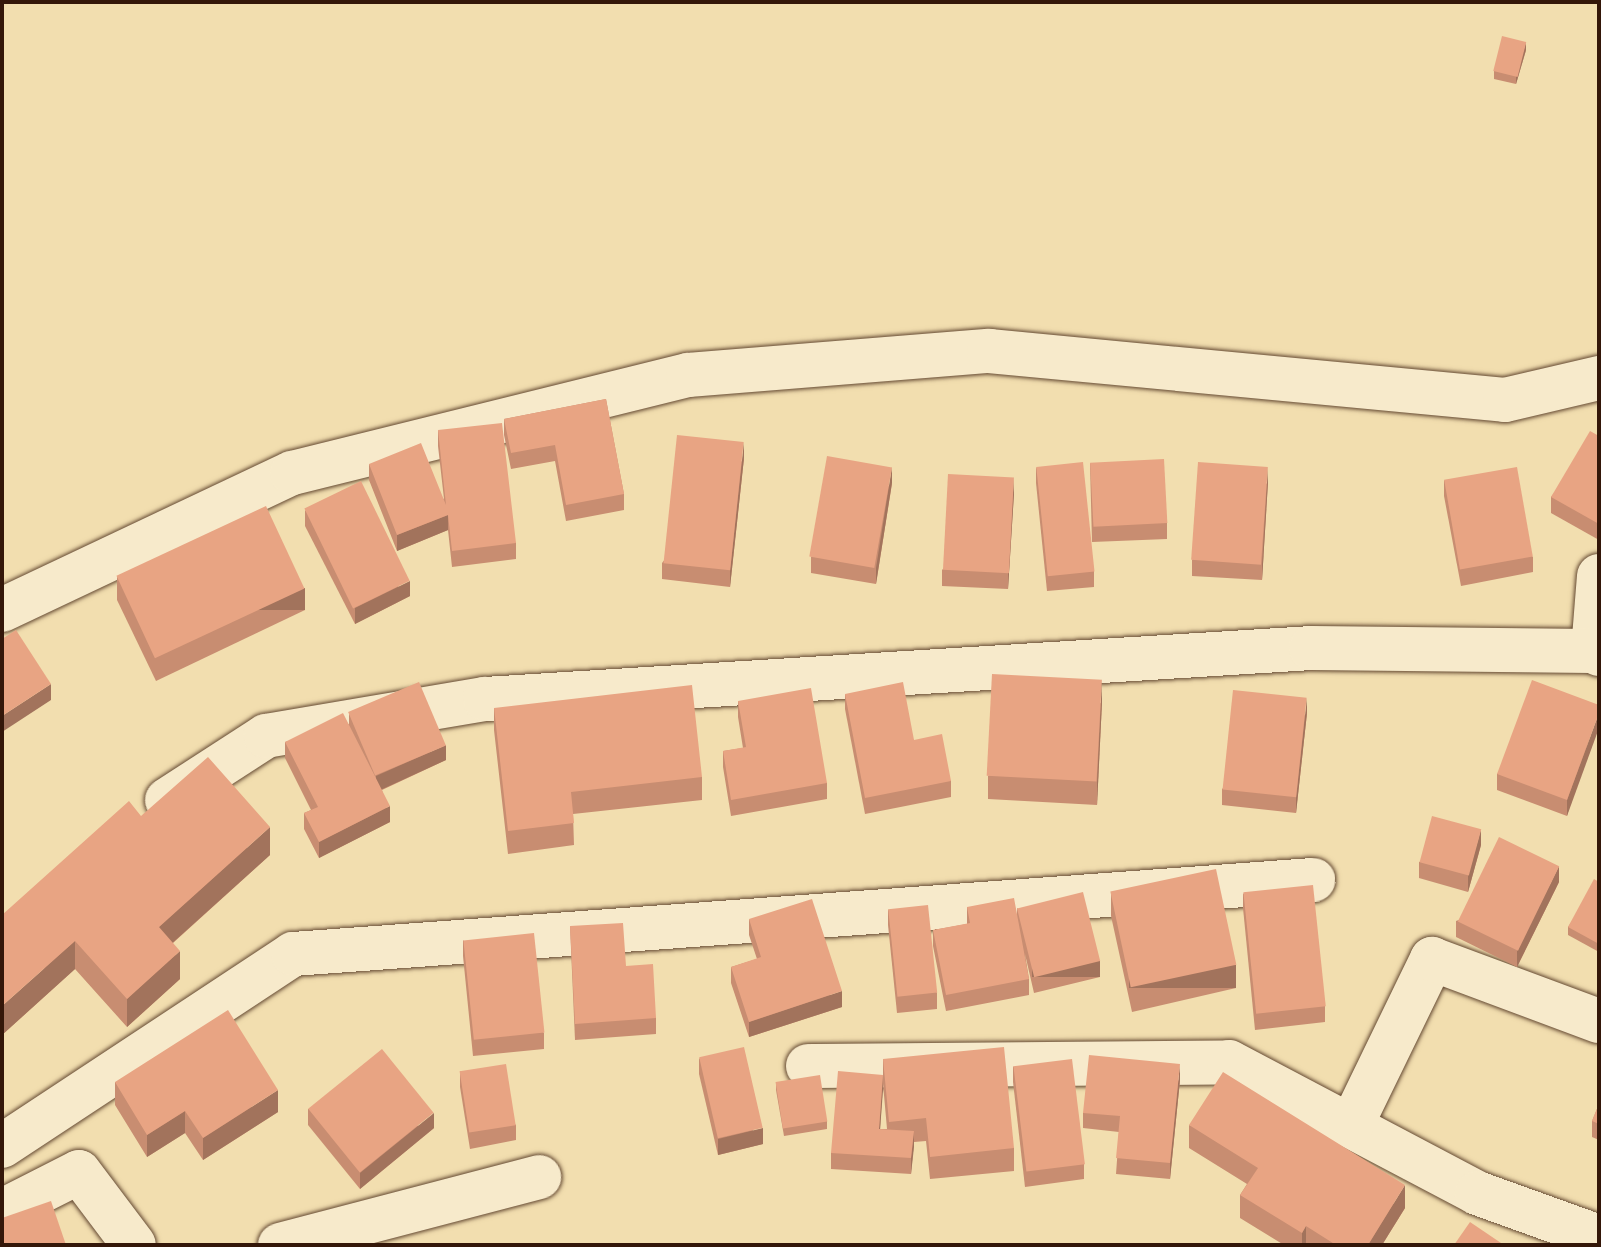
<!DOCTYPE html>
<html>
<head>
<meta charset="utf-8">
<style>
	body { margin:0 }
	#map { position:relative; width:1601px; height:1247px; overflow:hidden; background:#f2deaf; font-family:"Old Standard TT",serif }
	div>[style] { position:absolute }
	.roads { filter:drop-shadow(0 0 2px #644932) drop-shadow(0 0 2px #644932) }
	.street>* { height:44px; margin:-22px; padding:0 22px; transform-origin:22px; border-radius:22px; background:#f7eacb }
	.wall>* { inset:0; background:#c88d71 }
	.shaded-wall>* { inset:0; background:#a2735c; transform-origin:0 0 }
	.building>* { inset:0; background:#e8a483; transform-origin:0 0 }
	span { translate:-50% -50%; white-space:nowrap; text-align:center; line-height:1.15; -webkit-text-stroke:6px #f7eacb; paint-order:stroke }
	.frame { position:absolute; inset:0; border:4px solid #341709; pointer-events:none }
</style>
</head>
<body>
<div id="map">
	<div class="roads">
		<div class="street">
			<i style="left:1599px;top:576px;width:75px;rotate:94.6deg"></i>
			<i style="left:1593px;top:651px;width:7px;rotate:27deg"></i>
			<i style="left:2px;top:610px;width:321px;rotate:-25.3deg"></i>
			<i style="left:292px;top:473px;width:408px;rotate:-13.9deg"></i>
			<i style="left:688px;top:375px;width:302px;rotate:-4.6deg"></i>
			<i style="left:989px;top:351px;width:518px;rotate:5.42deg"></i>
			<i style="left:1505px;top:400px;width:97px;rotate:-13.2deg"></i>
			<i style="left:167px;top:800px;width:118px;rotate:-32.9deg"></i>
			<i style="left:266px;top:736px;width:222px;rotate:-9.6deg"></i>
			<i style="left:485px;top:699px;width:828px;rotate:-3.53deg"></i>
			<i style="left:1311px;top:648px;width:282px;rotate:0.6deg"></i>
			<i style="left:808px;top:1066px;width:421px;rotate:-0.5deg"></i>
			<i style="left:1229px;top:1062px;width:280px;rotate:27.8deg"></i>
			<i style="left:1477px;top:1193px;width:130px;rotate:19.8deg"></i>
			<i style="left:1351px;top:1126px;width:186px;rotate:-64.1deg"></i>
			<i style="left:1432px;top:959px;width:178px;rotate:20.4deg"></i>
			<i style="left:2px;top:1146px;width:349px;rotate:-33.4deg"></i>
			<i style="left:293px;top:954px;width:1023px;rotate:-4.15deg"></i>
			<i style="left:2px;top:1211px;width:86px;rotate:-26.9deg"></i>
			<i style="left:79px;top:1172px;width:91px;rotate:53deg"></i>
			<i style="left:280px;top:1245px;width:268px;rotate:-14.7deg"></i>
		</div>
	</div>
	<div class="wall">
		<i style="clip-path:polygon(1526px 50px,1516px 84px,1494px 79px,1494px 71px)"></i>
		<i style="clip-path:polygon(606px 399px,624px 494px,624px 510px,566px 521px,555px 461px,511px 469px,504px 435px,504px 419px)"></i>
		<i style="clip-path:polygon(438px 430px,516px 543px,516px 559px,452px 567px,448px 530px,397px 551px,369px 480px,369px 464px,444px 499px,438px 446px)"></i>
		<i style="clip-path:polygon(1599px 436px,1599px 540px,1551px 513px,1551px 497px)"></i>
		<i style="clip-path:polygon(744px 458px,730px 587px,662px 579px,662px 563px)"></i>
		<i style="clip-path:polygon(1090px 463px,1167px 523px,1167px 539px,1092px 542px)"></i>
		<i style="clip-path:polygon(1036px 467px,1094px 571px,1094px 587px,1047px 591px,1036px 483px)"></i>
		<i style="clip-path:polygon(1444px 480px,1533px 557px,1533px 572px,1461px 586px,1444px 496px)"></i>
		<i style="clip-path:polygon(1268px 482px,1262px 580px,1192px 576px,1192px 560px)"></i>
		<i style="clip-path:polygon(892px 483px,876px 584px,811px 573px,811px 557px)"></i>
		<i style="clip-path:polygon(1014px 493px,1008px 589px,942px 586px,942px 570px)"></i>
		<i style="clip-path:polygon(305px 510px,410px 596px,355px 624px,305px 526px)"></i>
		<i style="clip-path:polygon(117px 577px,305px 610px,156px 681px,117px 600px)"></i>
		<i style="clip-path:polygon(1599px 597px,1599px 620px,1597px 619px,1597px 603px)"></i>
		<i style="clip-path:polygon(845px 694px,914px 740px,951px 781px,951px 797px,865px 814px,845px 709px)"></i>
		<i style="clip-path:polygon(738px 701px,827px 783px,827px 799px,731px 816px,723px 767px,723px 751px,743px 748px,738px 717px)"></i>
		<i style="clip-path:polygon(1102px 702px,1097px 805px,988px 799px,988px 776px)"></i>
		<i style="clip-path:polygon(1599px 705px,1567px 816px,1497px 790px,1497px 774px)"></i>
		<i style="clip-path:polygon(494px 708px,702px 777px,702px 800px,573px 814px,574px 845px,508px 854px,494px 730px)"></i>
		<i style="clip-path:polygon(1307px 713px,1296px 813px,1222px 805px,1222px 789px)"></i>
		<i style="clip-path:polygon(349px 714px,446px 760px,382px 790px,390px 822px,319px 858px,304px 829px,304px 813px,311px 810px,285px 758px,285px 742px,349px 724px)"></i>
		<i style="clip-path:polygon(141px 816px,270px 855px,173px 943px,180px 979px,127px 1027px,75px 969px,2px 1035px)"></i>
		<i style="clip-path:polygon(1481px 845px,1468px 892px,1419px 878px,1419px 862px)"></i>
		<i style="clip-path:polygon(1559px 882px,1517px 967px,1456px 937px,1456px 921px)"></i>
		<i style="clip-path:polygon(1599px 882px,1599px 952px,1568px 935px,1568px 927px)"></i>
		<i style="clip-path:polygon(1111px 893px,1236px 988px,1132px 1012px,1111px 916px)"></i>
		<i style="clip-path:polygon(1243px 893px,1325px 1006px,1325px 1022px,1255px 1030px,1243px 908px)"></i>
		<i style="clip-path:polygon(967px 907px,1017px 914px,1017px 908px,1100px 977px,1034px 993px,1025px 954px,1029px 979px,1029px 995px,946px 1011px,933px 946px,933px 930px,967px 924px)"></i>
		<i style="clip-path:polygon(888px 909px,937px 993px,937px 1009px,897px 1013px,888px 925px)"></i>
		<i style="clip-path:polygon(749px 919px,842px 1007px,749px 1037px,731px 983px,731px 967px,757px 959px,749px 935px)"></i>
		<i style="clip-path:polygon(570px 926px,626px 966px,656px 1018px,656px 1034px,575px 1040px)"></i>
		<i style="clip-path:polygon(463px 940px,544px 1033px,544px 1049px,473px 1056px,463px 956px)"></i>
		<i style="clip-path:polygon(699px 1058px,763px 1144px,718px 1155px,699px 1074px)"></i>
		<i style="clip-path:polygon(evenodd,883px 1059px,1014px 1148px,1014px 1171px,930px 1179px,926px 1141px,914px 1142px,911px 1174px,831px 1169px,831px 1153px,883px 1075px,883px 1059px,883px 1084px,887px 1129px,880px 1129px,883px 1084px)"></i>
		<i style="clip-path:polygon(1013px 1066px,1084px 1164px,1084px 1179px,1025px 1187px,1013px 1082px)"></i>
		<i style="clip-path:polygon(460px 1071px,516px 1125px,516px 1140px,470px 1149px,460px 1087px)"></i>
		<i style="clip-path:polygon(1180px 1080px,1170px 1179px,1116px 1174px,1119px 1132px,1083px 1128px,1083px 1113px)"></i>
		<i style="clip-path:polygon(115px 1082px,278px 1112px,203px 1160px,185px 1133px,147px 1157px,115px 1105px)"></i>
		<i style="clip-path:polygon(776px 1082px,827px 1121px,827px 1129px,784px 1136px,776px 1090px)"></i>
		<i style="clip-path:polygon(1599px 1104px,1599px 1140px,1592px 1137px,1592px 1121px)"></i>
		<i style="clip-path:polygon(308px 1109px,434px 1128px,360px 1189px,308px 1125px)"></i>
		<i style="clip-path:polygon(1189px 1125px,1405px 1208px,1382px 1245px,1284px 1245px,1240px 1218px,1240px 1195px,1247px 1184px,1189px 1148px)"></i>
	</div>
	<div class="shaded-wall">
		<i style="clip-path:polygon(1526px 42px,1526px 50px,1516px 84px,1516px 76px)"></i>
		<i style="clip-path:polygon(744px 442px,744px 458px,730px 587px,730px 571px)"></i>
		<i style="clip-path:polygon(892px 467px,892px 483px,876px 584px,876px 568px)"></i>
		<i style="clip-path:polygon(1268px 467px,1268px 482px,1262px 580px,1262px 565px)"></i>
		<i style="clip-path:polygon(1014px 477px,1014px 493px,1008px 589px,1008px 573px)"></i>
		<i style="clip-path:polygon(448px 515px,448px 530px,397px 551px,397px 535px)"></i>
		<i style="clip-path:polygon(410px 581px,410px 596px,355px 624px,355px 608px)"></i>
		<i style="left:305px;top:588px;width:22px;height:165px;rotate:90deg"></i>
		<i style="clip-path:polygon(1102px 679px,1102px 702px,1097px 805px,1097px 782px)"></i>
		<i style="clip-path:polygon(51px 684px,51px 700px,2px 732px,2px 716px)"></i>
		<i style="clip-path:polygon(1307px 698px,1307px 713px,1296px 813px,1296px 797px)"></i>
		<i style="clip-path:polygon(1599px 713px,1599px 728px,1567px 816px,1567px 800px)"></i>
		<i style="clip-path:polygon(446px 745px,446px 760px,376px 792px,376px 776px)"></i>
		<i style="clip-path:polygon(390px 806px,390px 822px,319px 858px,319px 842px)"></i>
		<i style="clip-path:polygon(270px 827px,270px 855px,159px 955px,159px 927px)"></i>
		<i style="clip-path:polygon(1481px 829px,1481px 845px,1468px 892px,1468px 876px)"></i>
		<i style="clip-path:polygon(1559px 866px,1559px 882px,1517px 967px,1517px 951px)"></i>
		<i style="clip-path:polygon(75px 941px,75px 969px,2px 1035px,2px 1006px)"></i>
		<i style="clip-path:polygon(180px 951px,180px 979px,127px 1027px,127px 999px)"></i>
		<i style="left:1100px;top:961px;width:16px;height:68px;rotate:90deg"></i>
		<i style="left:1236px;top:965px;width:23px;height:107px;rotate:90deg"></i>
		<i style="clip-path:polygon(842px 991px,842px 1007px,749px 1037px,749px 1022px)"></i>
		<i style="clip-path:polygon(1180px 1064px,1180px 1080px,1170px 1179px,1170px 1163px)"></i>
		<i style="clip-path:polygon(883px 1075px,883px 1090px,879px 1144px,879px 1129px)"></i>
		<i style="clip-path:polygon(278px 1090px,278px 1112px,203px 1160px,203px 1138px)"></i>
		<i style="clip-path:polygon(185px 1111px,185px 1133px,147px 1157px,147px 1135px)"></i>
		<i style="clip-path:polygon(434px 1113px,434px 1128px,360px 1189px,360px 1173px)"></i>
		<i style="clip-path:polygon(763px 1128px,763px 1144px,718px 1155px,718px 1139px)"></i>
		<i style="clip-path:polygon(914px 1131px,914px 1147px,911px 1174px,911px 1158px)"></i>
		<i style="clip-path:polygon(1405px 1185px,1405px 1208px,1382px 1245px,1368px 1245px)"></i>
		<i style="clip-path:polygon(1306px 1226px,1306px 1245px,1302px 1245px,1302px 1233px)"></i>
	</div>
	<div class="building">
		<i style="left:1502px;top:36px;width:25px;height:36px;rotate:14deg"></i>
		<i style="clip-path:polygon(606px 399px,624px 494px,566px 505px,555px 445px,511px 453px,504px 419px)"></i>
		<i style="clip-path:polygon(502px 423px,516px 543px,452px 551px,448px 515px,397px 535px,369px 464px,421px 443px,446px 505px,438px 430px)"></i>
		<i style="clip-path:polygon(1590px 431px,1599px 436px,1599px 524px,1551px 497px)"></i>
		<i style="left:677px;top:435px;width:67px;height:129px;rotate:6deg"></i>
		<i style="left:827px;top:456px;width:66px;height:102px;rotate:10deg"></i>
		<i style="left:1164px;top:459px;width:64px;height:74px;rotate:87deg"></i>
		<i style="left:1083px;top:462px;width:110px;height:47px;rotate:84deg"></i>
		<i style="left:1198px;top:462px;width:70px;height:98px;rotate:4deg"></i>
		<i style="left:1517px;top:467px;width:91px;height:74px;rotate:80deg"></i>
		<i style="left:948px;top:474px;width:66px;height:96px;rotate:3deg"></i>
		<i style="left:361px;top:481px;width:111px;height:63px;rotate:64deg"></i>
		<i style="left:266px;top:506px;width:91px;height:165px;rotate:65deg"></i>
		<i style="clip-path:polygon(16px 630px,51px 684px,2px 716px,2px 639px)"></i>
		<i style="left:992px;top:674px;width:110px;height:102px;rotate:3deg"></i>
		<i style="clip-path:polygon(1532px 680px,1599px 705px,1599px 713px,1567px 800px,1497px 774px)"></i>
		<i style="left:419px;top:682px;width:69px;height:77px;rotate:67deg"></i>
		<i style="clip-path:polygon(903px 682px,914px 740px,942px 734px,951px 781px,865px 798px,845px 694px)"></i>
		<i style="clip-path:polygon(692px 685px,702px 777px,571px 792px,574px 823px,508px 831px,494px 708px)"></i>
		<i style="clip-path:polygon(811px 688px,827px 783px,731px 800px,723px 751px,746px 747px,738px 701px)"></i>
		<i style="left:1233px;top:690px;width:74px;height:100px;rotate:6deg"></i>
		<i style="clip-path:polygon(343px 713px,390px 806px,319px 842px,304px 813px,318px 807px,285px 742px)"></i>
		<i style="clip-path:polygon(208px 757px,270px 827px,159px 927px,180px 951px,127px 999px,75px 941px,2px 1006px,2px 915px,129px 801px,141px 816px)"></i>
		<i style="left:1432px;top:816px;width:51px;height:48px;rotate:15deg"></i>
		<i style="left:1499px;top:837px;width:67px;height:94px;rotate:26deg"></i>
		<i style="left:1216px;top:869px;width:98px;height:108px;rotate:78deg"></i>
		<i style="clip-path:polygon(1594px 879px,1599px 882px,1599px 944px,1568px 927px)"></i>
		<i style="left:1313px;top:885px;width:122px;height:70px;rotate:84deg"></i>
		<i style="left:1083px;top:892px;width:71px;height:68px;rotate:76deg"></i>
		<i style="clip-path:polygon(1014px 898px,1029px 979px,946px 995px,933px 930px,970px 923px,967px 907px)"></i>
		<i style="clip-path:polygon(812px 899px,842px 991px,749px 1022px,731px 967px,761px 957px,749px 919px)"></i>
		<i style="left:928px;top:905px;width:88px;height:40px;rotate:84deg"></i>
		<i style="clip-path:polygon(623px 923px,626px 966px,653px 964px,656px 1018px,575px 1024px,570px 926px)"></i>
		<i style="left:534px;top:933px;width:100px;height:71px;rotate:84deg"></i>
		<i style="clip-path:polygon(228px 1010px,278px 1090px,203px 1138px,185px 1111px,147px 1135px,115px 1082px)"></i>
		<i style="left:744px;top:1047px;width:83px;height:46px;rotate:77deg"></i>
		<i style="clip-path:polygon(1004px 1047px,1014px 1148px,930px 1157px,926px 1118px,889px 1122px,883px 1059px)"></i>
		<i style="left:382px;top:1049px;width:82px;height:95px;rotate:51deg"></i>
		<i style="clip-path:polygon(1089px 1055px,1180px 1064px,1170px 1163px,1116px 1158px,1120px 1116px,1083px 1113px)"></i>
		<i style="left:1072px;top:1059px;width:106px;height:59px;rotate:83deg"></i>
		<i style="left:506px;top:1064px;width:62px;height:47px;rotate:81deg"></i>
		<i style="clip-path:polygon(838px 1071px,883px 1075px,879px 1129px,914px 1131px,911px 1158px,831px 1153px)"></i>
		<i style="clip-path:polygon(1223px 1072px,1405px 1185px,1368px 1245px,1336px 1245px,1306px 1226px,1302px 1233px,1240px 1195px,1258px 1168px,1189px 1125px)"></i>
		<i style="left:820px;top:1075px;width:47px;height:45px;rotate:81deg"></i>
		<i style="clip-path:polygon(1599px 1104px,1599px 1124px,1592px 1121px)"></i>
		<i style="clip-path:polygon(51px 1201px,66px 1245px,2px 1245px,2px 1218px)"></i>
		<i style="clip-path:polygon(1470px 1222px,1504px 1245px,1454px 1245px)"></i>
	</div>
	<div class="frame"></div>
</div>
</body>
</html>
